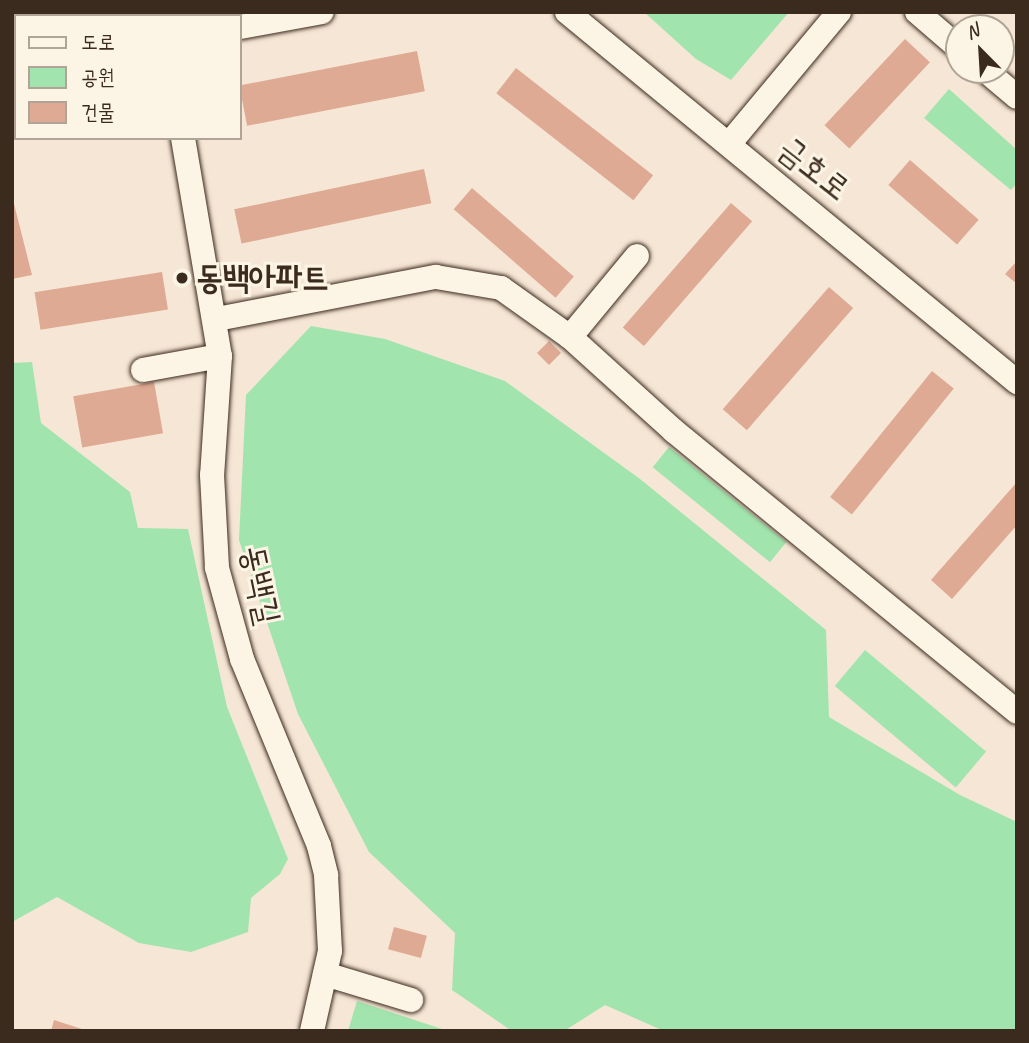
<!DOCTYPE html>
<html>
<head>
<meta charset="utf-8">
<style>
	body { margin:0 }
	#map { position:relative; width:1029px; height:1043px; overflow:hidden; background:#f6e6d5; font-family:Caveat,"Poor Story",sans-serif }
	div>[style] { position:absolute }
	.green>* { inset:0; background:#a2e4ad; transform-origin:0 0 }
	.building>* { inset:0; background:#deaa93; transform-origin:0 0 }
	.roads { filter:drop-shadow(0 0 2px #3b2a1e) drop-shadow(0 0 2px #3b2a1e) }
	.minor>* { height:24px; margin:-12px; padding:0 12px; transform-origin:12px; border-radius:12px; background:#fcf5e5 }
	.dots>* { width:19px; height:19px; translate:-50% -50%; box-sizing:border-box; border:4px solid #fcf5e5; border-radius:50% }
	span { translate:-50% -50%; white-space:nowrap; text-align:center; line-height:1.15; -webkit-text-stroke:6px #fcf5e5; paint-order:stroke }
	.street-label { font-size:33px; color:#3b2a1e }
	.poi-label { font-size:33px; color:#3b2a1e; font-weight:700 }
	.left { translate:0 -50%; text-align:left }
	.frame { position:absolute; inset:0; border:14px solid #3b2a1e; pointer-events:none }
	.legend { position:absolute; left:14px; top:14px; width:228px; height:126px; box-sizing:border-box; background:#fcf5e5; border:2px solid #afa495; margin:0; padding:9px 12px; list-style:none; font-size:21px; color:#3b2a1e }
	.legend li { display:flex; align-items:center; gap:14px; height:35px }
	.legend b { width:35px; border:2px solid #afa495 }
	.north { position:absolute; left:945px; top:14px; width:70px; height:70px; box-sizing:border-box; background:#fcf5e5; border:2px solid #afa495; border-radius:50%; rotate:336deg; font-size:19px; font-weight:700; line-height:28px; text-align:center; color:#3b2a1e }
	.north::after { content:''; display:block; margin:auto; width:24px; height:32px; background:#3b2a1e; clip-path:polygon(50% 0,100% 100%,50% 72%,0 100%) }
</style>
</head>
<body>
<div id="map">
	<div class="green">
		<i style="clip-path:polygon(644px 12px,789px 12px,731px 80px,696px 59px)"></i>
		<i style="clip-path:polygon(949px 89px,1017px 150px,1017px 183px,1011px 190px,924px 118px)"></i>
		<i style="clip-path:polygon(311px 326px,385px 339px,505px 381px,640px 479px,826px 630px,829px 717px,960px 795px,1017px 822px,1017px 1031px,664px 1031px,605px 1005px,564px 1031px,512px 1031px,452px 990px,455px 933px,369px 852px,298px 714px,239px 540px,246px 395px)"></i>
		<i style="clip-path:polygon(32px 362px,41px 423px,130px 492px,138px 528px,188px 529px,227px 707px,288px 859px,280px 874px,251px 898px,248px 932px,191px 952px,139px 943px,57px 897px,12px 922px,12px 363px)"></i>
		<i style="left:669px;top:447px;width:151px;height:26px;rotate:39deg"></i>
		<i style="left:865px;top:650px;width:158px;height:47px;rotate:40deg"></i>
		<i style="clip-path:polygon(357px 1001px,448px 1031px,348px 1031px)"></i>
	</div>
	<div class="building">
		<i style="clip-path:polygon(12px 12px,70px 12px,70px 14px,16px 16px,12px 24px)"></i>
		<i style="left:905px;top:39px;width:34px;height:118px;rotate:43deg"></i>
		<i style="left:417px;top:51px;width:41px;height:181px;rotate:79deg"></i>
		<i style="left:516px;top:68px;width:174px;height:32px;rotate:38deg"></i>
		<i style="left:16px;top:94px;width:37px;height:4px;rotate:90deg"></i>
		<i style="left:910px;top:160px;width:91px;height:33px;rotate:41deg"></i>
		<i style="left:424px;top:169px;width:35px;height:194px;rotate:78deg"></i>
		<i style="left:472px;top:188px;width:135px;height:28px;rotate:41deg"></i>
		<i style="clip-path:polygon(12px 196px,32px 275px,12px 279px)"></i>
		<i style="left:731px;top:203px;width:28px;height:165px;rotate:41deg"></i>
		<i style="clip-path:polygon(1017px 261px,1017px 284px,1005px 274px)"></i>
		<i style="left:162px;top:272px;width:38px;height:129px;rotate:81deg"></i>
		<i style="left:829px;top:287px;width:32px;height:162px;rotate:41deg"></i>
		<i style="left:549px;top:341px;width:17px;height:17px;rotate:45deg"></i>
		<i style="left:932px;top:371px;width:28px;height:162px;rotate:39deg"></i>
		<i style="left:154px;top:382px;width:52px;height:82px;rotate:80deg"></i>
		<i style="clip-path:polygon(1017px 482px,1017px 525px,952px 599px,931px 580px)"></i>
		<i style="left:394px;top:927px;width:34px;height:23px;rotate:15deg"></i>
		<i style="clip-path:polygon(54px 1020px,85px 1030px,85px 1031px,51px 1031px)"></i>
	</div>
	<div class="roads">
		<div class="minor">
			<i style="left:567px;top:12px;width:583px;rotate:39.43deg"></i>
			<i style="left:917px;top:12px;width:55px;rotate:40.6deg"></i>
			<i style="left:240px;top:27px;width:83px;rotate:-10.4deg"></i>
			<i style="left:12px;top:67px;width:4px"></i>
			<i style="left:985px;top:70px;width:42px;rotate:40.2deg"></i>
			<i style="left:183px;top:138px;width:221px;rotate:80.4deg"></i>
			<i style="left:220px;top:356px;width:119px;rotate:93.8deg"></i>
			<i style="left:212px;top:475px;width:93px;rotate:86.9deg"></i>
			<i style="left:217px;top:568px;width:94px;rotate:74.6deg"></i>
			<i style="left:242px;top:659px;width:202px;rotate:67.6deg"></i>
			<i style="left:319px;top:846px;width:30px;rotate:76deg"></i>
			<i style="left:326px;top:875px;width:76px;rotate:87deg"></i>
			<i style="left:330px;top:951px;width:82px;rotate:102.7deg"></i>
			<i style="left:729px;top:144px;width:172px;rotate:-50.2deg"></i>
			<i style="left:217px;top:319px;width:223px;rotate:-10.9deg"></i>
			<i style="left:436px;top:277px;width:66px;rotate:9.6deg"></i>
			<i style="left:501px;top:288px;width:85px;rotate:35.4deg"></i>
			<i style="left:570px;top:337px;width:105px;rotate:-50.4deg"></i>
			<i style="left:570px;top:337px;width:140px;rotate:42.1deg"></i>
			<i style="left:674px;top:431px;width:443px;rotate:39.3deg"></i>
			<i style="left:143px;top:370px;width:78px;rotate:-10.3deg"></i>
			<i style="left:325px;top:974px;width:90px;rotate:16.8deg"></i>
		</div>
	</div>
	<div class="dots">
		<i style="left:182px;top:278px;background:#3b2a1e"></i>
	</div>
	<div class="street-label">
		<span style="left:814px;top:169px;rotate:38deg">금호로</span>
		<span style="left:260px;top:585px;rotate:78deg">동백길</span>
	</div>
	<div class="poi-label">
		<span class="left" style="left:196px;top:278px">동백아파트</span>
	</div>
	<div class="frame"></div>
	<ul class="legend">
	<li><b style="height:9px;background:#fcf5e5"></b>도로</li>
	<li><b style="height:19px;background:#a2e4ad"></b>공원</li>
	<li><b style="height:19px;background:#deaa93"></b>건물</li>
	</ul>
	<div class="north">N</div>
</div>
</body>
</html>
